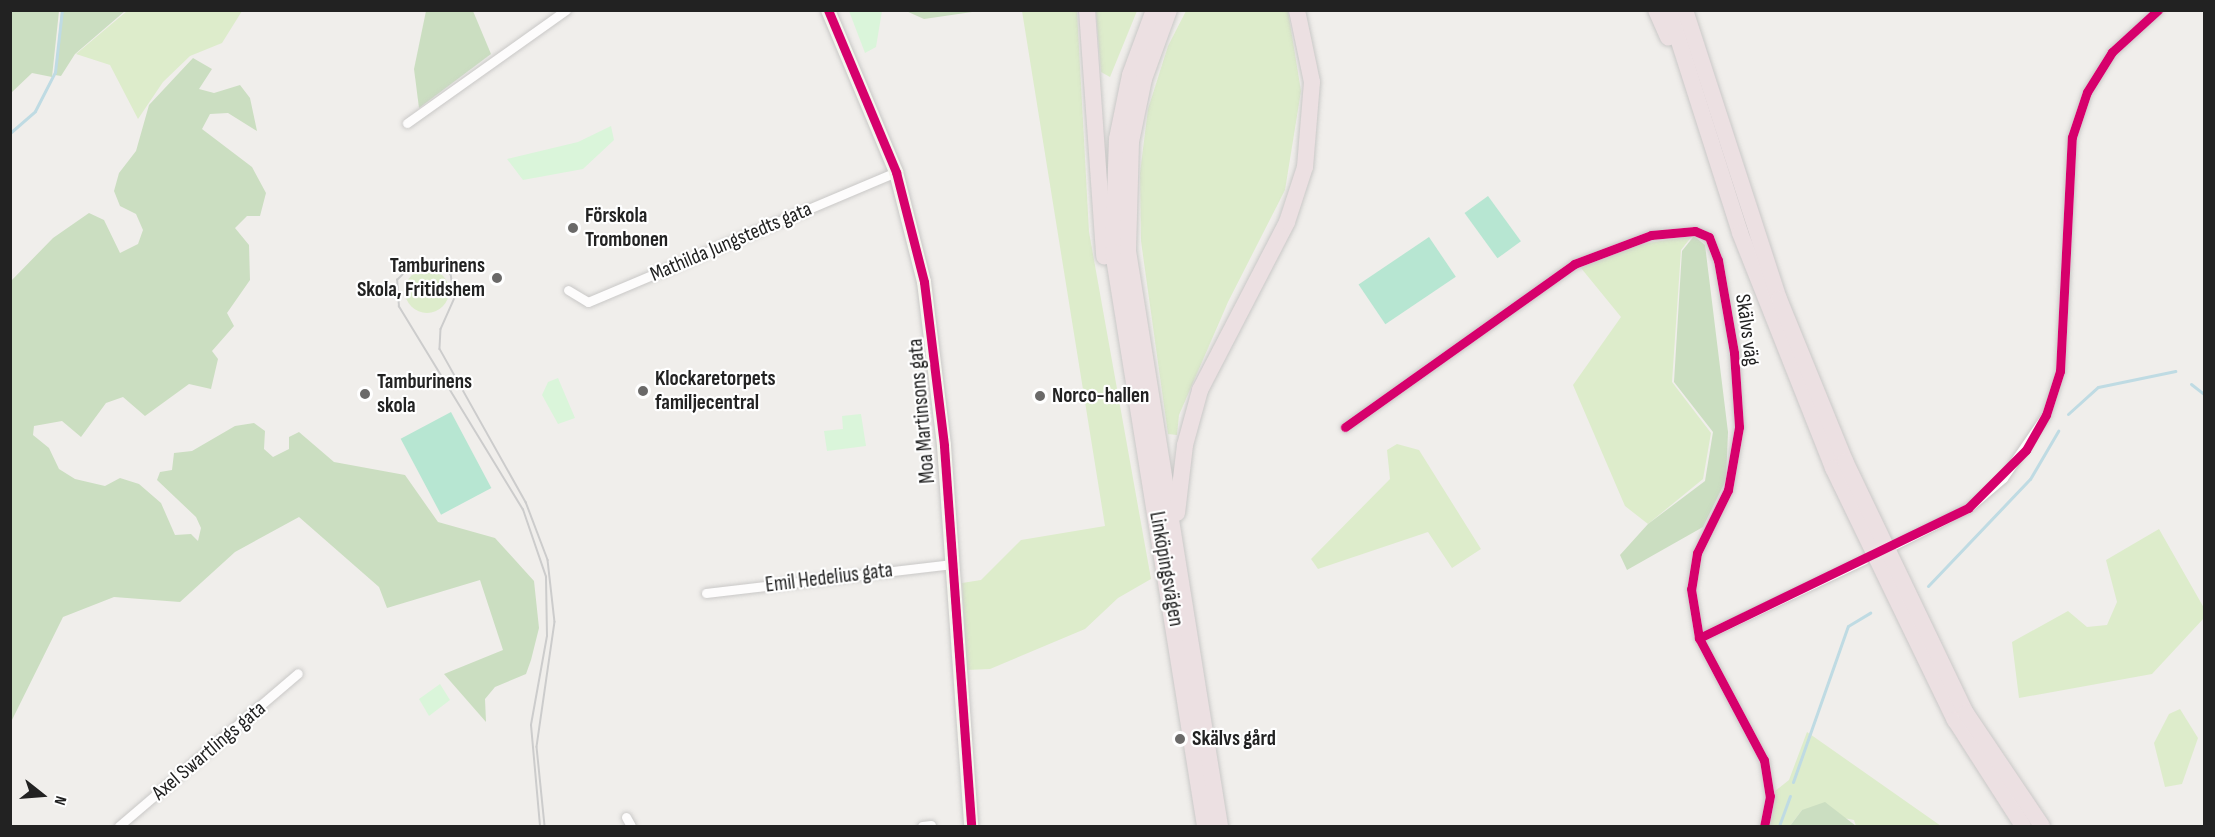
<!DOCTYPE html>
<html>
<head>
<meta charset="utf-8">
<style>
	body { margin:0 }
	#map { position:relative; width:2215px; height:837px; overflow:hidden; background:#f0eeeb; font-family:"Sofia Sans Condensed",sans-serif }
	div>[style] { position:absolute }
	.grass>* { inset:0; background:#ddeccb }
	.round { border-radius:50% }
	.forest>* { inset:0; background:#cbdec1 }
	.park>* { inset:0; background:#daf5da }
	.pitch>* { inset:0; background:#b7e6d2; transform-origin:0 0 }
	.stream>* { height:3px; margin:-1.5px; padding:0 1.5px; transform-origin:1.5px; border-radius:1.5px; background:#bfdbe3 }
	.roads { filter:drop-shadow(0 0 2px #c9c8c7) drop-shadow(0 0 2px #c9c8c7) }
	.street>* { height:9px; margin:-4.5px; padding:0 4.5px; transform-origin:4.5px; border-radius:4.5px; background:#fdfcfc }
	.secondary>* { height:14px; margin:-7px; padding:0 7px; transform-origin:7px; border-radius:7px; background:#f4f4ed }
	.highway>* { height:16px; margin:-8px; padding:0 8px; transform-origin:8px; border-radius:8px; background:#ece0e2 }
	.tram>* { height:1.5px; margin:-0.75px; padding:0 0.75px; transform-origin:0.75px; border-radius:0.75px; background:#ccc }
	.cycleway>* { height:9px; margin:-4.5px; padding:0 4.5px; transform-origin:4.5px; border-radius:4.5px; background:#d6006c }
	.dots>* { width:16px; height:16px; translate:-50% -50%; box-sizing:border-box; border:3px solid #fff; border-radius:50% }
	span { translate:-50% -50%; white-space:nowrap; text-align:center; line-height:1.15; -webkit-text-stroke:4.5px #fff; paint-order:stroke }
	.poi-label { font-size:21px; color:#222; font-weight:700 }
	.left { translate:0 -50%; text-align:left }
	.right { translate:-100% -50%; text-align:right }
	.street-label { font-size:21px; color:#222 }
	.frame { position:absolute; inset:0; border:12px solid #222; pointer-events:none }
	.north { position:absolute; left:12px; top:765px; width:60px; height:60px; -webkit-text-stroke:4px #fff; paint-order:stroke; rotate:107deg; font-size:16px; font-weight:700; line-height:24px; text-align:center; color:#222 }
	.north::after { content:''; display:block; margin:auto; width:21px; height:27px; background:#222; clip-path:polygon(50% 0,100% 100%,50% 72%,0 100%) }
</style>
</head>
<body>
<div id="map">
	<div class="grass">
		<i style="clip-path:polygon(127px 11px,127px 10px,242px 11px,222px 43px,190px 56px,163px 82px,138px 119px,110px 65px,76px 54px)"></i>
		<i style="clip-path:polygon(1022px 11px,1077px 11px,1089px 232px,1151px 579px,1118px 598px,1085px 629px,990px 669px,967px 670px,962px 583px,981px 580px,1021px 540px,1105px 526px)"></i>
		<i style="clip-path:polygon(1096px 11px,1137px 11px,1110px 77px,1101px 72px)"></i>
		<i style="clip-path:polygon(1186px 11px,1288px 11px,1301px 91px,1285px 190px,1228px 302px,1179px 415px,1177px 435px,1168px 434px,1141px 241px,1140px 173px,1148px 109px,1168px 46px)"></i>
		<i style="clip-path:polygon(1692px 236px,1681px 250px,1672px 382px,1711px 433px,1703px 479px,1648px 524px,1625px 506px,1573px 385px,1621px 317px,1581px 268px,1622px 247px)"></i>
		<i class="round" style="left:405px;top:269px;width:44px;height:44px"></i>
		<i style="clip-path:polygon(1397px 444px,1419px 450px,1481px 549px,1452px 568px,1428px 532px,1318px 569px,1311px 559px,1390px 479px,1387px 450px)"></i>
		<i style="clip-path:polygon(2159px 529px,2204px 608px,2204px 618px,2152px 674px,2019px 698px,2012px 642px,2068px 611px,2087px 627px,2107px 625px,2117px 602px,2106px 560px)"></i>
		<i style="clip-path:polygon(2180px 709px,2198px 738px,2182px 784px,2165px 787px,2154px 743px,2169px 714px)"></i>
		<i style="clip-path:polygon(1807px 732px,1941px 826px,1856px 826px,1854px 820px,1802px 810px,1790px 826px,1769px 826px,1775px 791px,1789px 780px)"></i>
	</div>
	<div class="forest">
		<i style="clip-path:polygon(11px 10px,59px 11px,52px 77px,32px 73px,11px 93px)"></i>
		<i style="clip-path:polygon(61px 11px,125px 11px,75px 54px,61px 76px,55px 75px)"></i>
		<i style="clip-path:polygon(426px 11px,473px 11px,491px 54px,419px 108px,414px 69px)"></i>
		<i style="clip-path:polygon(906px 11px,979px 11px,924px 19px)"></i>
		<i style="clip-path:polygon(193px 58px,212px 69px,199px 89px,214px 93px,240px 85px,250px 98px,257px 131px,228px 113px,210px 114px,202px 129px,252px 167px,266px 193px,260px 216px,247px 216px,235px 228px,249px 245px,250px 280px,227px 313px,234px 326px,212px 351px,218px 359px,211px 389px,189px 384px,145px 416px,123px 397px,106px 403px,81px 437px,62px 421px,34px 426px,33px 435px,49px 448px,59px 469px,75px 479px,105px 486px,120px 478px,139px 484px,161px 503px,175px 535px,191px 534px,198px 541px,201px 528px,196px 517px,157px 480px,160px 472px,172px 470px,174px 453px,192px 451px,235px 426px,254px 423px,265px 431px,264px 449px,273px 457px,289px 449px,289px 437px,299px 432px,334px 462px,405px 475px,438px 522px,495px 538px,534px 581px,539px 628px,531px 660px,526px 674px,495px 687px,485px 699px,486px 722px,444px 674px,503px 650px,480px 580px,387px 608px,379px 587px,299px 517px,235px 552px,180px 602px,114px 597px,63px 617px,11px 722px,11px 281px,53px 238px,89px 213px,104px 220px,120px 253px,138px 244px,143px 230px,136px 214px,120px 206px,114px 191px,119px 173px,136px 151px,149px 105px)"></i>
		<i style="clip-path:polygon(1694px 236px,1705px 245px,1728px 432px,1726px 480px,1703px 527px,1627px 570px,1620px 555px,1648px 524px,1705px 481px,1713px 432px,1674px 382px,1682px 251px)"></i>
		<i style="clip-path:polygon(1825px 802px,1856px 826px,1790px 826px,1802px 810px)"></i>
	</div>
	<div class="park">
		<i style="clip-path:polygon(849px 11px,882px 11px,876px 47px,865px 53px)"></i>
		<i style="clip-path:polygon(611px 126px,614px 140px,583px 169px,523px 180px,507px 159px,578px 142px)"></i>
		<i style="clip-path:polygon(558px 378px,575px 418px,558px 424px,542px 395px,548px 382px)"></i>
		<i style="clip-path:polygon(861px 414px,866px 446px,827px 451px,824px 431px,843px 429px,842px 416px)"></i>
		<i style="clip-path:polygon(440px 684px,450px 700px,429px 716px,419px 699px)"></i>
	</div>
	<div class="pitch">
		<i style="left:1488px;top:196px;width:56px;height:29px;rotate:54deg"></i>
		<i style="left:1429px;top:237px;width:48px;height:85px;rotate:56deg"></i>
		<i style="left:451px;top:412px;width:86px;height:57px;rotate:62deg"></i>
	</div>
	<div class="stream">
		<i style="left:10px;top:133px;width:33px;rotate:-41deg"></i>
		<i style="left:35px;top:111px;width:44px;rotate:-62.9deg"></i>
		<i style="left:55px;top:72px;width:62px;rotate:-83.6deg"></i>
		<i style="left:2191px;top:384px;width:16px;rotate:38deg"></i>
		<i style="left:2068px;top:414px;width:40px;rotate:-42deg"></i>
		<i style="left:2098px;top:387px;width:79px;rotate:-11.7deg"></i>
		<i style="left:1928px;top:586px;width:148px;rotate:-46.4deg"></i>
		<i style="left:2030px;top:479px;width:56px;rotate:-59.7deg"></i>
		<i style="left:1793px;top:782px;width:165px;rotate:-70.6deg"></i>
		<i style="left:1848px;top:626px;width:26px;rotate:-31deg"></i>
		<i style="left:1779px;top:826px;width:32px;rotate:-70deg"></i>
	</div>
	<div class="roads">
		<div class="street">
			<i style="left:407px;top:123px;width:195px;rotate:-35.4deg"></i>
			<i style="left:568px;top:290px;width:23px;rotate:31deg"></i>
			<i style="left:588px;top:302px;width:334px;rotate:-22.9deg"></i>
			<i style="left:1345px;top:427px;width:281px;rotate:-35.4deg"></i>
			<i style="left:1574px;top:264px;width:82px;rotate:-20.6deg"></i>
			<i style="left:1651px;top:235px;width:44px;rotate:-5.2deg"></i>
			<i style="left:1695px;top:231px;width:15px;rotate:23deg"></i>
			<i style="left:1709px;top:237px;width:25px;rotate:69deg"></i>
			<i style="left:1718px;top:260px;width:94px;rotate:80.2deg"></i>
			<i style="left:1734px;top:353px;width:74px;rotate:86.1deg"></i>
			<i style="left:1739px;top:427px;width:64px;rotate:99.9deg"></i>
			<i style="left:1728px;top:490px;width:70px;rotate:116.2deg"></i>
			<i style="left:1697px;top:553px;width:36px;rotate:99deg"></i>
			<i style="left:1691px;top:589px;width:50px;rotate:80.7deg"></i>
			<i style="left:1699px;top:638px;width:138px;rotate:62deg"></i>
			<i style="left:1764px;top:760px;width:36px;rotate:81deg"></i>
			<i style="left:1770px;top:796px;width:31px;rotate:101deg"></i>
			<i style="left:1894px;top:545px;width:83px;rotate:-26.6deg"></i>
			<i style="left:1968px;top:508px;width:46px;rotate:-40.6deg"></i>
			<i style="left:2003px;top:478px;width:76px;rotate:-55.7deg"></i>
			<i style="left:2046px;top:415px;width:46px;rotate:-72.3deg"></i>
			<i style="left:2060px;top:371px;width:234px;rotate:-87.1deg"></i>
			<i style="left:2072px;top:137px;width:47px;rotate:-71.6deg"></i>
			<i style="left:2087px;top:92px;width:47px;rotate:-58deg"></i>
			<i style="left:2112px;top:52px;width:62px;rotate:-42.4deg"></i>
			<i style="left:706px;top:593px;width:248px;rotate:-6.7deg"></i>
			<i style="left:1699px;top:638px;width:182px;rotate:-25.4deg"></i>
			<i style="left:626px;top:817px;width:10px;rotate:61deg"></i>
			<i style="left:119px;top:826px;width:235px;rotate:-40.5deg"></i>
			<i style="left:922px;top:826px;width:9px;rotate:-6deg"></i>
		</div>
		<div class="secondary">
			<i style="left:828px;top:10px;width:176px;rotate:67.2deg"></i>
			<i style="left:896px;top:172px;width:114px;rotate:75.7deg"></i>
			<i style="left:924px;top:282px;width:165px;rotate:83deg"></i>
			<i style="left:944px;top:446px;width:381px;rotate:85.9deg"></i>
		</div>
		<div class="highway">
			<i style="left:1087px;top:10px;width:247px;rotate:86deg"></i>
			<i style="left:1154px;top:10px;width:69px;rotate:110.3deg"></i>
			<i style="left:1130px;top:75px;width:65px;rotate:101.5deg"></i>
			<i style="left:1117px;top:139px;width:113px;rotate:92deg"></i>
			<i style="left:1113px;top:252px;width:581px;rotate:80.89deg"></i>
			<i style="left:1169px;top:10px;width:73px;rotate:109.9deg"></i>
			<i style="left:1144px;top:79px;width:64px;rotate:101.7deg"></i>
			<i style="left:1131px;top:142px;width:109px;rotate:91.6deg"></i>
			<i style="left:1128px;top:251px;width:582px;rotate:80.91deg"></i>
			<i style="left:1656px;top:10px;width:30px;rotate:66deg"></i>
			<i style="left:1669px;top:10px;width:234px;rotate:72.3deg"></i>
			<i style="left:1740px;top:233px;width:253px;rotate:68.4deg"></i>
			<i style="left:1833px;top:468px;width:280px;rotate:64.2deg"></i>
			<i style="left:1955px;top:720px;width:126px;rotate:57.3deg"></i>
			<i style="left:1685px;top:10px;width:304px;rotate:72deg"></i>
			<i style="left:1779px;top:299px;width:175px;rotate:67.8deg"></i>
			<i style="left:1845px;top:461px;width:280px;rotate:64.4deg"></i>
			<i style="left:1966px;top:713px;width:136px;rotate:56.1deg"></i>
			<i style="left:1177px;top:513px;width:68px;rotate:-83.3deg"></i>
			<i style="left:1185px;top:445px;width:57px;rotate:-74.7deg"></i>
			<i style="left:1200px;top:390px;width:189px;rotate:-62.6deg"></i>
			<i style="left:1287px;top:222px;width:58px;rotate:-71.9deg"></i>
			<i style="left:1305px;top:167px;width:85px;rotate:-85.3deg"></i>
			<i style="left:1312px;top:82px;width:74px;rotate:-101.8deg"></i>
		</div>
	</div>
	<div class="tram">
		<i style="left:540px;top:826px;width:101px;rotate:-95.1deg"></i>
		<i style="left:531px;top:725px;width:90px;rotate:-79.8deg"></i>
		<i style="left:547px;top:636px;width:59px;rotate:-91deg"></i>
		<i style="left:546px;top:577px;width:71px;rotate:-108.9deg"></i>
		<i style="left:523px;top:510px;width:238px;rotate:-121.4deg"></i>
		<i style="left:399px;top:307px;width:27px;rotate:-94deg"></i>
		<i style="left:397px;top:280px;width:25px;rotate:-45deg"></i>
		<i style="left:415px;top:262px;width:21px"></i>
		<i style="left:436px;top:262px;width:19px;rotate:39deg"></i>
		<i style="left:451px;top:274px;width:24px;rotate:81deg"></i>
		<i style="left:455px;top:298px;width:34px;rotate:114deg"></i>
		<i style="left:441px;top:329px;width:20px;rotate:93deg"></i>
		<i style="left:440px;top:349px;width:176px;rotate:60.7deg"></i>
		<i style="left:526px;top:502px;width:62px;rotate:69.2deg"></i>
		<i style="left:548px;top:560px;width:62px;rotate:83.6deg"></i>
		<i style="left:555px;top:622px;width:126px;rotate:98.2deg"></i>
		<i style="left:537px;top:747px;width:79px;rotate:84.2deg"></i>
	</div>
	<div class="cycleway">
		<i style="left:828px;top:10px;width:176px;rotate:67.2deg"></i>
		<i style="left:896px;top:172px;width:114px;rotate:75.7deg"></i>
		<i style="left:924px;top:282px;width:165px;rotate:83deg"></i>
		<i style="left:944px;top:446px;width:381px;rotate:85.9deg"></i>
		<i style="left:1345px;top:427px;width:281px;rotate:-35.4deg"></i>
		<i style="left:1574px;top:264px;width:82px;rotate:-20.6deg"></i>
		<i style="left:1651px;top:235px;width:44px;rotate:-5.2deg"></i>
		<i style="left:1695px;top:231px;width:15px;rotate:23deg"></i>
		<i style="left:1709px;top:237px;width:25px;rotate:69deg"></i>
		<i style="left:1718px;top:260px;width:94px;rotate:80.2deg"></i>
		<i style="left:1734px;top:353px;width:74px;rotate:86.1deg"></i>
		<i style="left:1739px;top:427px;width:64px;rotate:99.9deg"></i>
		<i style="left:1728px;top:490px;width:70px;rotate:116.2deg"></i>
		<i style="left:1697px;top:553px;width:36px;rotate:99deg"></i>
		<i style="left:1691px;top:589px;width:50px;rotate:80.7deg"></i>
		<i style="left:1699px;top:638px;width:138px;rotate:62deg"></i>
		<i style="left:1764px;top:760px;width:36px;rotate:81deg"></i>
		<i style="left:1770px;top:796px;width:31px;rotate:101deg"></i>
		<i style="left:1699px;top:638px;width:299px;rotate:-25.8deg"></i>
		<i style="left:1968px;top:508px;width:82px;rotate:-45deg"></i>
		<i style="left:2026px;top:450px;width:40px;rotate:-60.3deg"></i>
		<i style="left:2046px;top:415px;width:46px;rotate:-72.3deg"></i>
		<i style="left:2060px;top:371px;width:234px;rotate:-87.1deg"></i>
		<i style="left:2072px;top:137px;width:47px;rotate:-71.6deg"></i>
		<i style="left:2087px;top:92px;width:47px;rotate:-58deg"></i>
		<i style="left:2112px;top:52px;width:62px;rotate:-42.4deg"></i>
	</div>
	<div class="dots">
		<i style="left:573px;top:228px;background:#6a6968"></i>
		<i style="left:497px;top:278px;background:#6a6968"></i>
		<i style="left:643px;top:391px;background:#6a6968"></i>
		<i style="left:365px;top:394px;background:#6a6968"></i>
		<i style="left:1040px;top:396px;background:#6a6968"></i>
		<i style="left:1180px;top:739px;background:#6a6968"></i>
	</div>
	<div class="poi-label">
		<span class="left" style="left:585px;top:228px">Förskola<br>Trombonen</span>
		<span class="right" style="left:485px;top:278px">Tamburinens<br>Skola, Fritidshem</span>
		<span class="left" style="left:655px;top:391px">Klockaretorpets<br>familjecentral</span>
		<span class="left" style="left:377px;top:394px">Tamburinens<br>skola</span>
		<span class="left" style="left:1052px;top:396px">Norco-hallen</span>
		<span class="left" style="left:1192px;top:739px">Skälvs gård</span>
	</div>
	<div class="street-label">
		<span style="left:731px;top:242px;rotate:-23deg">Mathilda Jungstedts gata</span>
		<span style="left:1747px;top:330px;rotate:82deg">Skälvs väg</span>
		<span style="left:922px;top:411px;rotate:-95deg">Moa Martinsons gata</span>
		<span style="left:1166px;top:569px;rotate:80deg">Linköpingsvägen</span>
		<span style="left:829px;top:578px;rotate:-7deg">Emil Hedelius gata</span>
		<span style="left:209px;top:751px;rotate:-40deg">Axel Swartlings gata</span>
	</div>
	<div class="frame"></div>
	<div class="north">N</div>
</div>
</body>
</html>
